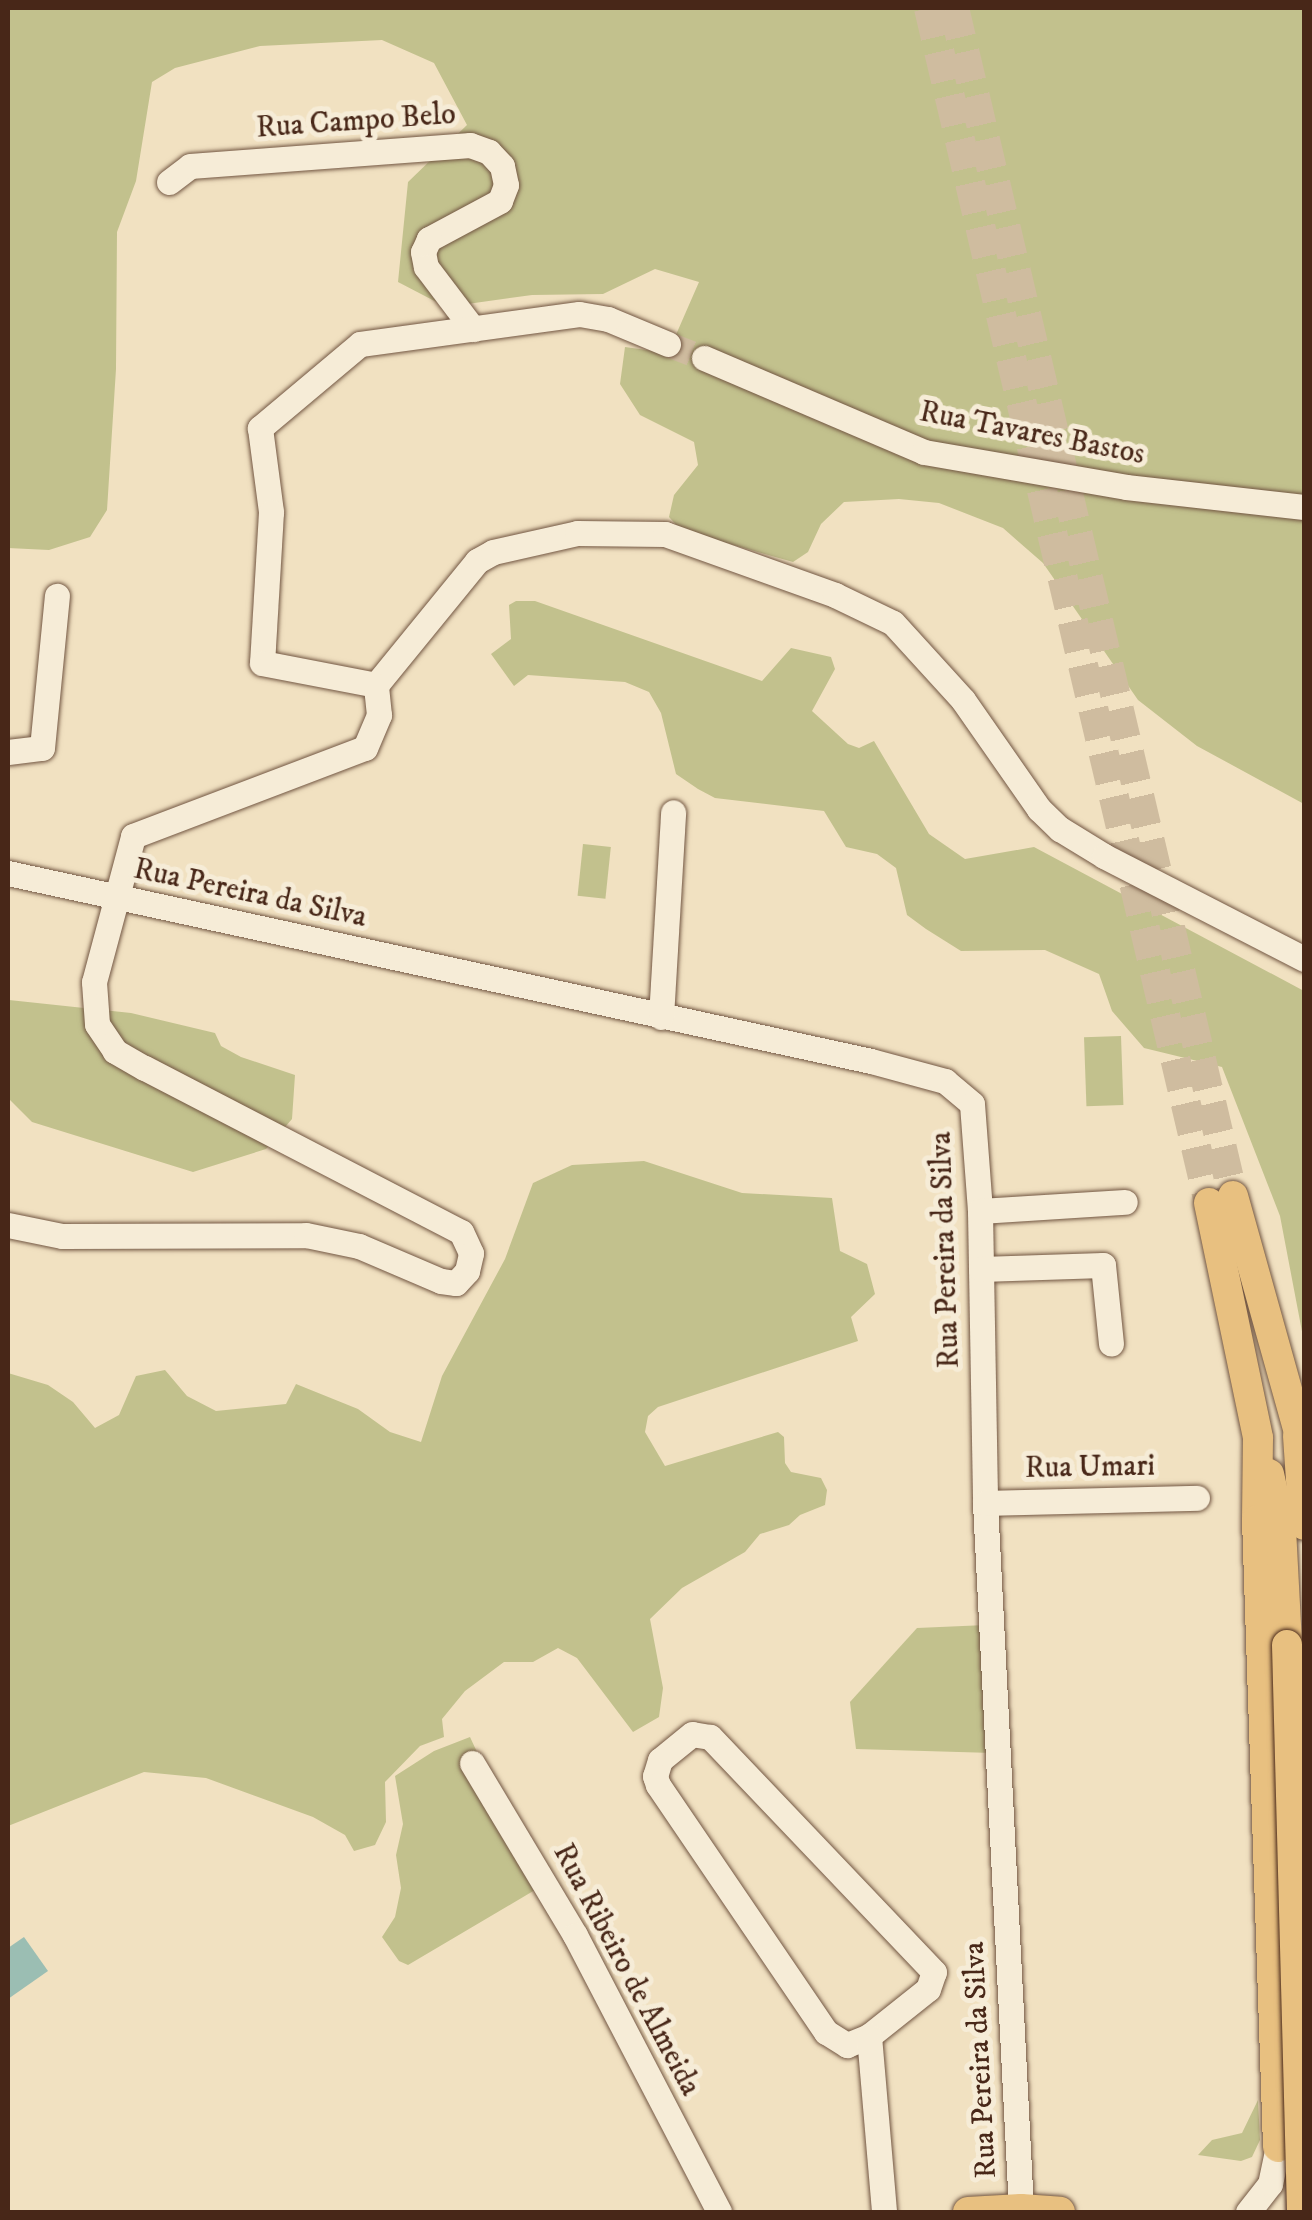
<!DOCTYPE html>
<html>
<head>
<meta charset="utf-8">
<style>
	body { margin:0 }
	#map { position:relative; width:1312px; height:2220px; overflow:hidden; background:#f1e1c1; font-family:"IM FELL DW Pica",serif }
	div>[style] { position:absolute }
	.green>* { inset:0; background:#c2c18d; transform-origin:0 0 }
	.water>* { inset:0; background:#9bbeb3 }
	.minor-tunnel>* { height:25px; margin-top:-12.5px; transform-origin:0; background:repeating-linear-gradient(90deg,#cfbc9f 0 25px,transparent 0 37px) }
	.major-tunnel>* { height:30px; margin-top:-15px; transform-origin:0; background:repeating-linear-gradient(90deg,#cfbc9f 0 30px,transparent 0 45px) }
	.roads { filter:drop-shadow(0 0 2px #725642) drop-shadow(0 0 2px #725642) }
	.minor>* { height:25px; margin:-12.5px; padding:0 12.5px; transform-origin:12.5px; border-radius:12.5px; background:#f6ecd7 }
	.major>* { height:30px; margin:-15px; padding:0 15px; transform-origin:15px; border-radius:15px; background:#e8c080 }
	.bridges { filter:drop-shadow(0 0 2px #482718) drop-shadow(0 0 2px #482718) }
	.major-bridge>* { height:30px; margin:-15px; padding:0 15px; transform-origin:15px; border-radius:15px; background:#e8c080 }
	span { translate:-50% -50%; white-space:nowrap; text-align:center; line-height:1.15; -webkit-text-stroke:10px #f6ecd7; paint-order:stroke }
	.street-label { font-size:30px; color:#482718 }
	.frame { position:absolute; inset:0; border:10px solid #482718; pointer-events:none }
</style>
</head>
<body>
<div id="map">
	<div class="green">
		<i style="clip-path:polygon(8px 8px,1304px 8px,1304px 804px,1197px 746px,1138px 700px,1043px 563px,1003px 528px,939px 503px,899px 499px,844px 502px,821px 524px,808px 552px,793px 562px,681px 530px,669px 517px,674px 495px,698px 465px,694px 442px,640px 415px,620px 384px,625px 347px,668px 353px,699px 282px,655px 269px,603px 294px,532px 295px,446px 307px,398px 282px,408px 182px,467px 125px,434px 63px,382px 40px,260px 46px,175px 68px,152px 82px,136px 181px,117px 232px,116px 369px,107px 510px,90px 537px,49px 550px,8px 548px)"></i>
		<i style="clip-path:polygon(516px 601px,535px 601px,762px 681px,791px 648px,831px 657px,835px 669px,812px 711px,848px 744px,859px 748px,874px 741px,929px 834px,965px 859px,1034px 847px,1304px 991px,1304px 1342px,1280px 1216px,1222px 1067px,1144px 1048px,1112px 1011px,1099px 974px,1045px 950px,961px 951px,926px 929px,907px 915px,896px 868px,877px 854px,846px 847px,824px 811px,715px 798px,698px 789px,676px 774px,661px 713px,649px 692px,625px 682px,528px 675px,514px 686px,491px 654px,511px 639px,509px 605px)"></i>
		<i style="left:583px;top:844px;width:28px;height:52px;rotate:6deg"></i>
		<i style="clip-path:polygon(9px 1000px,131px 1013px,215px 1033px,221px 1046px,241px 1057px,295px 1075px,292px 1119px,266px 1149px,193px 1172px,32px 1122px,8px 1098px)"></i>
		<i style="left:1121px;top:1036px;width:69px;height:37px;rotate:88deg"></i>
		<i style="clip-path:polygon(644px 1161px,742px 1193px,832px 1198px,840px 1251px,867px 1264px,875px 1294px,851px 1317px,858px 1341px,658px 1407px,648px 1416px,645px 1432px,665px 1466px,778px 1432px,784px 1437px,785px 1463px,791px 1472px,821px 1478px,827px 1490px,825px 1505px,800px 1515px,789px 1525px,760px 1534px,745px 1552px,682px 1588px,650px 1619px,663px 1688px,659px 1717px,633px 1732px,577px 1658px,558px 1648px,533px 1662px,504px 1662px,465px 1691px,442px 1719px,444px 1737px,420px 1746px,385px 1782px,386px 1822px,375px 1845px,354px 1851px,345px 1835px,313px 1817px,206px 1778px,144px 1772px,8px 1826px,8px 1373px,48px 1385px,73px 1402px,95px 1428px,119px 1415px,136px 1376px,165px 1370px,187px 1396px,216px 1411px,286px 1404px,296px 1384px,358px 1409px,390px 1432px,421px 1442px,442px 1376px,505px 1259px,533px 1183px,572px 1165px)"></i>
		<i style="clip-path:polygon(986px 1625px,993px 1753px,856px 1749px,850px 1702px,917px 1628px)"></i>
		<i style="clip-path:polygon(470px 1737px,540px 1887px,408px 1965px,399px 1961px,382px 1937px,395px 1917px,401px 1888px,396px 1855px,403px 1824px,395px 1776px,434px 1751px)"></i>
		<i style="clip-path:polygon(1258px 2100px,1260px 2140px,1252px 2157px,1241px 2161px,1198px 2155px,1212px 2140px,1242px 2133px)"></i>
	</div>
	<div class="water">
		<i style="clip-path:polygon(24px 1937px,48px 1971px,8px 1999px,8px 1948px)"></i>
	</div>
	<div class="minor-tunnel">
		<i style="left:668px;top:344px;width:39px;rotate:21deg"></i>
	</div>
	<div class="major-tunnel">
		<i style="left:929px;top:8px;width:1227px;rotate:76.81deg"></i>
		<i style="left:954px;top:8px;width:1220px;rotate:76.78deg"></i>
	</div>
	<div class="roads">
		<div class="minor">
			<i style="left:169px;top:182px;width:26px;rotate:-37deg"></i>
			<i style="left:190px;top:166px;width:281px;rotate:-4.3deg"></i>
			<i style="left:470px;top:145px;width:20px;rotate:20deg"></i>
			<i style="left:489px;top:152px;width:19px;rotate:47deg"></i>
			<i style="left:502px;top:166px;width:19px;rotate:78deg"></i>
			<i style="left:506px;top:185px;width:17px;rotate:111deg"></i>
			<i style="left:500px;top:201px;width:81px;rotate:151.8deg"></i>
			<i style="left:429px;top:239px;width:14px;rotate:115deg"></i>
			<i style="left:423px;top:252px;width:15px;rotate:79deg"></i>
			<i style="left:426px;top:267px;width:78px;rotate:52.8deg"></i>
			<i style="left:668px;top:344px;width:65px;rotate:-157.4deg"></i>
			<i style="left:608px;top:319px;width:29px;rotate:-170deg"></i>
			<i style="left:579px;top:314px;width:221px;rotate:172.2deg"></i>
			<i style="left:360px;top:344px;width:131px;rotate:140deg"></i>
			<i style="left:260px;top:428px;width:85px;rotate:82.5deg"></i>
			<i style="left:271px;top:512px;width:151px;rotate:93.4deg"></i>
			<i style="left:262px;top:663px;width:116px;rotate:10.9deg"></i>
			<i style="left:376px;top:685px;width:160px;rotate:-50.8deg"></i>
			<i style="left:477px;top:561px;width:18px;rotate:-29deg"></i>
			<i style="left:493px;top:552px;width:86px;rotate:-12.7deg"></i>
			<i style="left:577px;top:533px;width:88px;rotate:0.7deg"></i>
			<i style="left:665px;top:534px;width:181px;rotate:19.7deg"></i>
			<i style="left:835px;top:595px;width:64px;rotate:25.8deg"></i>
			<i style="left:893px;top:623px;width:104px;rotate:47.7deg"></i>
			<i style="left:963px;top:700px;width:133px;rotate:55.1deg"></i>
			<i style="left:1039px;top:809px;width:29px;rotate:44deg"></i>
			<i style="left:1060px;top:829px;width:52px;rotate:31.5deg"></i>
			<i style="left:1104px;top:856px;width:225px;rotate:27.2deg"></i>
			<i style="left:704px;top:358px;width:239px;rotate:23.1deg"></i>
			<i style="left:924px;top:452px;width:205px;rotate:9.8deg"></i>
			<i style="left:1126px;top:487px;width:179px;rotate:6.4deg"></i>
			<i style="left:8px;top:752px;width:34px;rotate:-7deg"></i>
			<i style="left:42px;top:748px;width:153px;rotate:-84.4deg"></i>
			<i style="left:8px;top:873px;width:883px;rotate:12.29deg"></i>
			<i style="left:871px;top:1061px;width:77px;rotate:15.1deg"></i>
			<i style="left:945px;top:1081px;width:35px;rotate:40deg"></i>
			<i style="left:972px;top:1104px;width:107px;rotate:85.7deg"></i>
			<i style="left:980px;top:1211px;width:292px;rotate:89deg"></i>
			<i style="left:985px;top:1503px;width:707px;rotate:87.08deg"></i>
			<i style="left:661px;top:1017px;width:205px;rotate:-86.6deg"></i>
			<i style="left:980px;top:1211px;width:145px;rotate:-3.6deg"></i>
			<i style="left:8px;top:1225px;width:55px;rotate:11.5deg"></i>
			<i style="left:62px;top:1236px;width:244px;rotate:-0.2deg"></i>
			<i style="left:306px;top:1235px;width:54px;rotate:11.7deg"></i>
			<i style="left:359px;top:1246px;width:89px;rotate:23.1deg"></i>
			<i style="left:441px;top:1281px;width:15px;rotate:8deg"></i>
			<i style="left:456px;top:1283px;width:16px;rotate:-47deg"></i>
			<i style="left:467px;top:1271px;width:18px;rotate:-77deg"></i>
			<i style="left:471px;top:1253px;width:23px;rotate:-115deg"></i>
			<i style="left:461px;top:1232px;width:357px;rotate:-152.6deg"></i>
			<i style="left:144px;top:1068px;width:34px;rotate:-150deg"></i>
			<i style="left:115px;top:1051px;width:32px;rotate:-124deg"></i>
			<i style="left:97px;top:1024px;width:42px;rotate:-94.1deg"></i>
			<i style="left:94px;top:982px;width:151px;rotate:-75deg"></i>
			<i style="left:133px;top:836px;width:248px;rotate:-20.8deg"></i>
			<i style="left:365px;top:748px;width:36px;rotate:-67deg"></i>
			<i style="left:379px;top:715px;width:30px;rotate:-96deg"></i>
			<i style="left:981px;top:1269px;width:122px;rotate:-1.9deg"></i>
			<i style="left:1103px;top:1265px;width:79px;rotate:84.2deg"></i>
			<i style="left:985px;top:1503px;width:212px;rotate:-1.4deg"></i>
			<i style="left:472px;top:1763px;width:200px;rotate:59.1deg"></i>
			<i style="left:575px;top:1935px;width:312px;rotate:62.5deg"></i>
			<i style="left:869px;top:2036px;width:75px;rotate:-38.5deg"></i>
			<i style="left:928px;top:1989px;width:18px;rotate:-71deg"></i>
			<i style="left:934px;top:1972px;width:325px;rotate:-133.6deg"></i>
			<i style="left:710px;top:1737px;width:18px;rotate:-171deg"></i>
			<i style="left:692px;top:1734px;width:41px;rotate:140.9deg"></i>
			<i style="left:660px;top:1760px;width:17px;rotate:107deg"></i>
			<i style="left:655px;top:1776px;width:9px;rotate:72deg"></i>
			<i style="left:658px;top:1785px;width:299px;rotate:55.8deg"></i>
			<i style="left:826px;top:2032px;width:25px;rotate:32deg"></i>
			<i style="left:847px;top:2045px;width:24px;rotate:-22deg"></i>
			<i style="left:869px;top:2036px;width:177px;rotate:85.1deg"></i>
			<i style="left:1248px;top:2212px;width:36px;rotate:-52deg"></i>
			<i style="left:1270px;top:2184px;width:38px;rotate:-78deg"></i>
			<i style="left:1278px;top:2147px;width:17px;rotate:10deg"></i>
		</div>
		<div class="major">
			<i style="left:1233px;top:1196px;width:265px;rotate:74.4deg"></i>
			<i style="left:1209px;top:1203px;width:240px;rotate:78.2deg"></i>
			<i style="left:1258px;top:1438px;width:82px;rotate:90.7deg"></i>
			<i style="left:1257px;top:1520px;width:627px;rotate:88.08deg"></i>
			<i style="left:1298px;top:1436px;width:89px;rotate:86.1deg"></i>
			<i style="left:1269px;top:1474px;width:56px;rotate:77.7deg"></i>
			<i style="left:1281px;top:1529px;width:116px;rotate:87deg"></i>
			<i style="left:968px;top:2212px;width:53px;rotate:-3.2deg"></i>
			<i style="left:1021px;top:2209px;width:39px;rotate:4deg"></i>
		</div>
	</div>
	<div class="bridges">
		<div class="major-bridge">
			<i style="left:1287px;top:1645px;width:567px;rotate:88.48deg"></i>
		</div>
	</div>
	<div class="street-label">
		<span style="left:356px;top:122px;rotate:-4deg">Rua Campo Belo</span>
		<span style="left:1032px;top:434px;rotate:11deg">Rua Tavares Bastos</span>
		<span style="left:250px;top:894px;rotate:12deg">Rua Pereira da Silva</span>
		<span style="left:946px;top:1250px;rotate:-92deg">Rua Pereira da Silva</span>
		<span style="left:1090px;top:1468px;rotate:-1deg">Rua Umari</span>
		<span style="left:626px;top:1970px;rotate:62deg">Rua Ribeiro de Almeida</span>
		<span style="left:981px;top:2060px;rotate:-93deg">Rua Pereira da Silva</span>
	</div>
	<div class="frame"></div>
</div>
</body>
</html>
